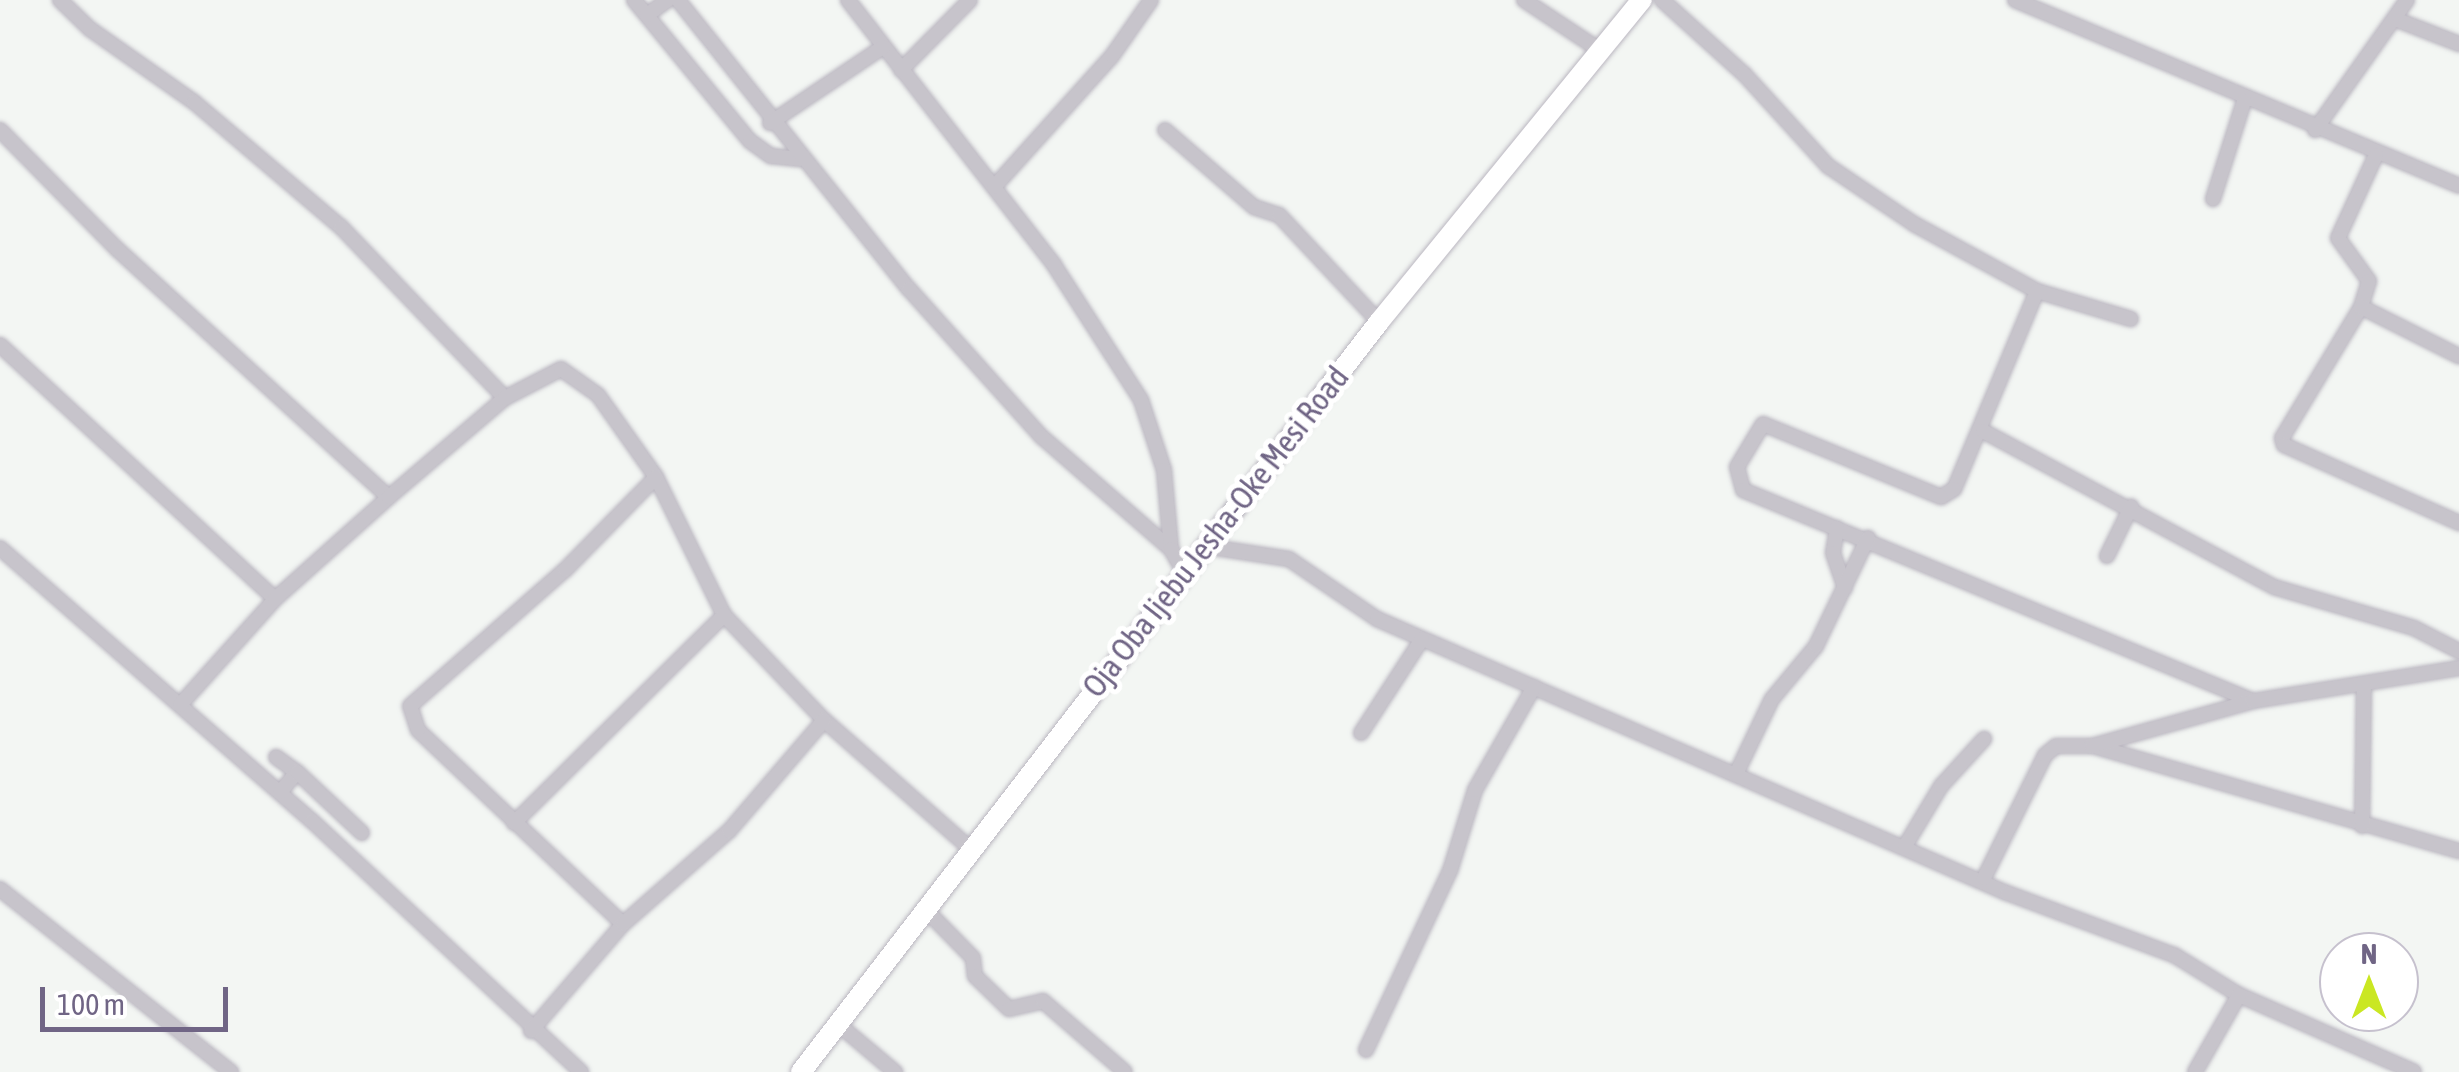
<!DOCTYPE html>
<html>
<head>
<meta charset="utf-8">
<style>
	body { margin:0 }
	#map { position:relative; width:2459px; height:1072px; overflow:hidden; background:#f3f6f3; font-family:"Asap Condensed",sans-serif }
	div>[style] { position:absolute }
	.roads { filter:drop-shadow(0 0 2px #bab6c0) drop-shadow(0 0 2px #bab6c0) }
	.minor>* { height:14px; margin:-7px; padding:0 7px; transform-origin:7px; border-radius:7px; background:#c7c4cb }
	.secondary>* { height:20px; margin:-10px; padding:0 10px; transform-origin:10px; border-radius:10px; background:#fff }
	span { translate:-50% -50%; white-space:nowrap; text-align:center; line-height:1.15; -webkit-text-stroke:10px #fff; paint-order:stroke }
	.street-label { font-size:32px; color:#706585 }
	.north { position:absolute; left:2319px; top:932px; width:100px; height:100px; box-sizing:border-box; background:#fff; border:2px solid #c6c1ce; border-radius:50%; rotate:0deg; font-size:28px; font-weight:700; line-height:40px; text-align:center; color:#706585 }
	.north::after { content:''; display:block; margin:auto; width:35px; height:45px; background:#cae722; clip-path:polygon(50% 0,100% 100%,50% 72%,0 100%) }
	.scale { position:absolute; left:40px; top:987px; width:188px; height:45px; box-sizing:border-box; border:5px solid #706585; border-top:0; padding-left:12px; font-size:30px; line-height:35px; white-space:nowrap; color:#706585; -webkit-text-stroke:8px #fff; paint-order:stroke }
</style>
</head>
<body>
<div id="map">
	<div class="roads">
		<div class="minor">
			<i style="left:60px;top:0;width:42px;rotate:44deg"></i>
			<i style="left:90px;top:29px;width:127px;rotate:35.1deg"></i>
			<i style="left:194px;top:102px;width:193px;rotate:40.4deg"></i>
			<i style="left:341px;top:227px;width:237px;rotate:46.2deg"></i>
			<i style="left:634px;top:0;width:183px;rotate:50.6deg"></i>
			<i style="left:750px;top:141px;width:26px;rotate:36deg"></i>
			<i style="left:771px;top:156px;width:29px;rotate:6deg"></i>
			<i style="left:678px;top:0;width:370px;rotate:51.4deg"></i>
			<i style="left:909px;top:289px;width:199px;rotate:48.1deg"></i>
			<i style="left:1042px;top:437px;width:171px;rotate:41deg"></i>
			<i style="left:848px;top:0;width:336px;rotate:52.1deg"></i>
			<i style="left:1054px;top:265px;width:161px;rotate:57.2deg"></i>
			<i style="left:1141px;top:400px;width:74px;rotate:71.8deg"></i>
			<i style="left:1164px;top:470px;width:79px;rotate:84.9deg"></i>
			<i style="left:1171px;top:549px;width:26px;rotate:61deg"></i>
			<i style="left:1524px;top:0;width:89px;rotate:33.5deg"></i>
			<i style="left:1662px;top:0;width:110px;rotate:42.1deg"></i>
			<i style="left:1744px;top:74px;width:125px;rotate:47.6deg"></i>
			<i style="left:1828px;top:166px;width:104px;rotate:34deg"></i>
			<i style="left:1914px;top:224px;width:140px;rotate:28.6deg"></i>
			<i style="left:2037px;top:291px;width:98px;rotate:16.6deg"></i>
			<i style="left:2015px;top:0;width:481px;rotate:22.7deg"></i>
			<i style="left:647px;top:15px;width:26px;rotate:-36deg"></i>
			<i style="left:2395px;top:19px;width:69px;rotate:21.3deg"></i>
			<i style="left:901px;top:70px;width:98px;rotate:-45.4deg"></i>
			<i style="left:770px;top:123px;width:136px;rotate:-33.9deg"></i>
			<i style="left:0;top:130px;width:167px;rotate:45.5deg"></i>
			<i style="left:117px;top:249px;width:368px;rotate:42.4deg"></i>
			<i style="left:1165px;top:130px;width:118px;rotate:40.9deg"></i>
			<i style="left:1254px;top:207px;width:26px;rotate:18deg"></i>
			<i style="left:1279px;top:215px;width:146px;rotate:46.9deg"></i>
			<i style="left:2315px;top:130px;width:159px;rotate:-54.7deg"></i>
			<i style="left:2376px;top:155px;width:91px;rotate:114.6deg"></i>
			<i style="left:2338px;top:238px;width:53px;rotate:54.2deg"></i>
			<i style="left:2369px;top:281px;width:27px;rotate:107deg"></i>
			<i style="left:2361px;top:307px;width:153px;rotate:121.1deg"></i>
			<i style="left:2282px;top:438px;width:7px;rotate:74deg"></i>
			<i style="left:2284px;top:445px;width:192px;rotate:24deg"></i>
			<i style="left:994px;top:187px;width:176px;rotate:-48deg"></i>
			<i style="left:1112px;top:56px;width:68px;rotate:-55.1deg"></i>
			<i style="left:2213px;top:199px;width:103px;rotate:-72.4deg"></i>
			<i style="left:2037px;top:291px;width:215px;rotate:112.7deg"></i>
			<i style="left:1954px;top:489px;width:15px;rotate:148deg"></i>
			<i style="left:1941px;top:497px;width:192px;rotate:-157.7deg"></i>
			<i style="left:1763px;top:424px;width:50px;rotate:121.2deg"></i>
			<i style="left:1737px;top:467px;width:24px;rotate:75deg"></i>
			<i style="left:1743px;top:490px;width:552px;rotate:22.48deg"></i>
			<i style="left:2361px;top:307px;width:110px;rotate:26.6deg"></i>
			<i style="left:0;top:345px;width:374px;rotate:42.7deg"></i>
			<i style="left:1983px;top:431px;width:330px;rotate:28.2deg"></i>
			<i style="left:2274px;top:587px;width:146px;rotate:16.3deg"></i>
			<i style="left:2414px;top:628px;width:51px;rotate:27.1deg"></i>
			<i style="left:1837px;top:528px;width:25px;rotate:99deg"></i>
			<i style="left:1833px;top:553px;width:37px;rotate:71deg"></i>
			<i style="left:1204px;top:546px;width:86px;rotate:8.7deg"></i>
			<i style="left:1289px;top:559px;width:107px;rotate:34.3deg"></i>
			<i style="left:1377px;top:619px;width:687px;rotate:23.51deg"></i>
			<i style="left:2007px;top:893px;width:178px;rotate:20.4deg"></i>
			<i style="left:2174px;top:955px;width:76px;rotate:31.6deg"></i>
			<i style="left:2239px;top:995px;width:191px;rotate:23.7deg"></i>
			<i style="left:0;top:548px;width:415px;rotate:41.2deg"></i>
			<i style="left:312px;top:821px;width:368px;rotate:43deg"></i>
			<i style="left:2107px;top:556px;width:55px;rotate:-63.9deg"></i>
			<i style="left:180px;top:705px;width:142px;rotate:-48.1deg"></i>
			<i style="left:275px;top:599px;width:153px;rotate:-41.8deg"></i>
			<i style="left:389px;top:497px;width:153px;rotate:-40.5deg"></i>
			<i style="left:505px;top:398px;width:63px;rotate:-27.4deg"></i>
			<i style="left:561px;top:369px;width:45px;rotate:35.1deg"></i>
			<i style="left:598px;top:395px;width:100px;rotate:54.7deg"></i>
			<i style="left:656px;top:477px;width:154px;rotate:63.8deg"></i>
			<i style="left:724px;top:615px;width:145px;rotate:46.4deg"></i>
			<i style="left:824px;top:720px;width:197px;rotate:41.3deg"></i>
			<i style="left:1361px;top:733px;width:112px;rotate:-57deg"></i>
			<i style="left:2093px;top:746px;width:381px;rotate:16deg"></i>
			<i style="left:276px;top:757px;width:26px;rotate:36deg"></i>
			<i style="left:297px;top:772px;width:26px;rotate:130deg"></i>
			<i style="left:297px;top:772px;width:89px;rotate:43.2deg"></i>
			<i style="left:1736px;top:774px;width:83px;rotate:-64.4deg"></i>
			<i style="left:1772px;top:699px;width:69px;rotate:-50.3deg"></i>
			<i style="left:1816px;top:646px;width:120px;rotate:-64.3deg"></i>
			<i style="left:514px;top:823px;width:296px;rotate:-44.7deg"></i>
			<i style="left:2362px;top:826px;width:139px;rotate:-89.2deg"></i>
			<i style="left:1905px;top:846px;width:70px;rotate:-59deg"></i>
			<i style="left:1941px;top:786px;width:64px;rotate:-47.5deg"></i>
			<i style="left:1984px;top:878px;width:137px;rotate:-63.6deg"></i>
			<i style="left:2045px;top:755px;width:14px;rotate:-39deg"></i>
			<i style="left:2056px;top:746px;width:36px"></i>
			<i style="left:2092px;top:746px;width:167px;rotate:-15.6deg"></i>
			<i style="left:2253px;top:701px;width:209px;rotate:-9.1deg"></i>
			<i style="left:0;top:889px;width:295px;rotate:38.4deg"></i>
			<i style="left:926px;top:910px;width:67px;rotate:45.6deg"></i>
			<i style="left:973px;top:958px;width:18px;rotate:84deg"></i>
			<i style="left:975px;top:976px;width:47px;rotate:44.1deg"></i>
			<i style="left:1009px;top:1009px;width:35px;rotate:-13deg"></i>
			<i style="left:1043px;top:1001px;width:108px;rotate:40.9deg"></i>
			<i style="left:623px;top:924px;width:282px;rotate:-136.6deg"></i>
			<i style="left:418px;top:730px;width:25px;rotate:-108deg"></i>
			<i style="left:410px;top:706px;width:206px;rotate:-41.3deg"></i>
			<i style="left:565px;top:570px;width:130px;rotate:-45.6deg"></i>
			<i style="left:838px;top:1024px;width:75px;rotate:40.1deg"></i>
			<i style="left:531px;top:1031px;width:141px;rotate:-49.3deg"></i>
			<i style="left:623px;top:924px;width:141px;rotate:-41.3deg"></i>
			<i style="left:729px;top:831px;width:146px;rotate:-49.4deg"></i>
			<i style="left:1366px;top:1050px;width:198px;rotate:-64.9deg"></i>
			<i style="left:1450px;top:871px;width:85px;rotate:-72.8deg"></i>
			<i style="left:1475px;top:790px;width:119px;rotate:-60.2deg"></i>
			<i style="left:2195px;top:1072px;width:89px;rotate:-60.3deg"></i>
		</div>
		<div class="secondary">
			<i style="left:801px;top:1072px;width:947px;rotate:-52.38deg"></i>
			<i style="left:1379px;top:322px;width:416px;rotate:-50.8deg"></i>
		</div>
	</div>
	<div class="street-label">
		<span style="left:1216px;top:532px;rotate:-52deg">Oja Oba Ijebu Jesha-Oke Mesi Road</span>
	</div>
	<div class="north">N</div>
	<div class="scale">100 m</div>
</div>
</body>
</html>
